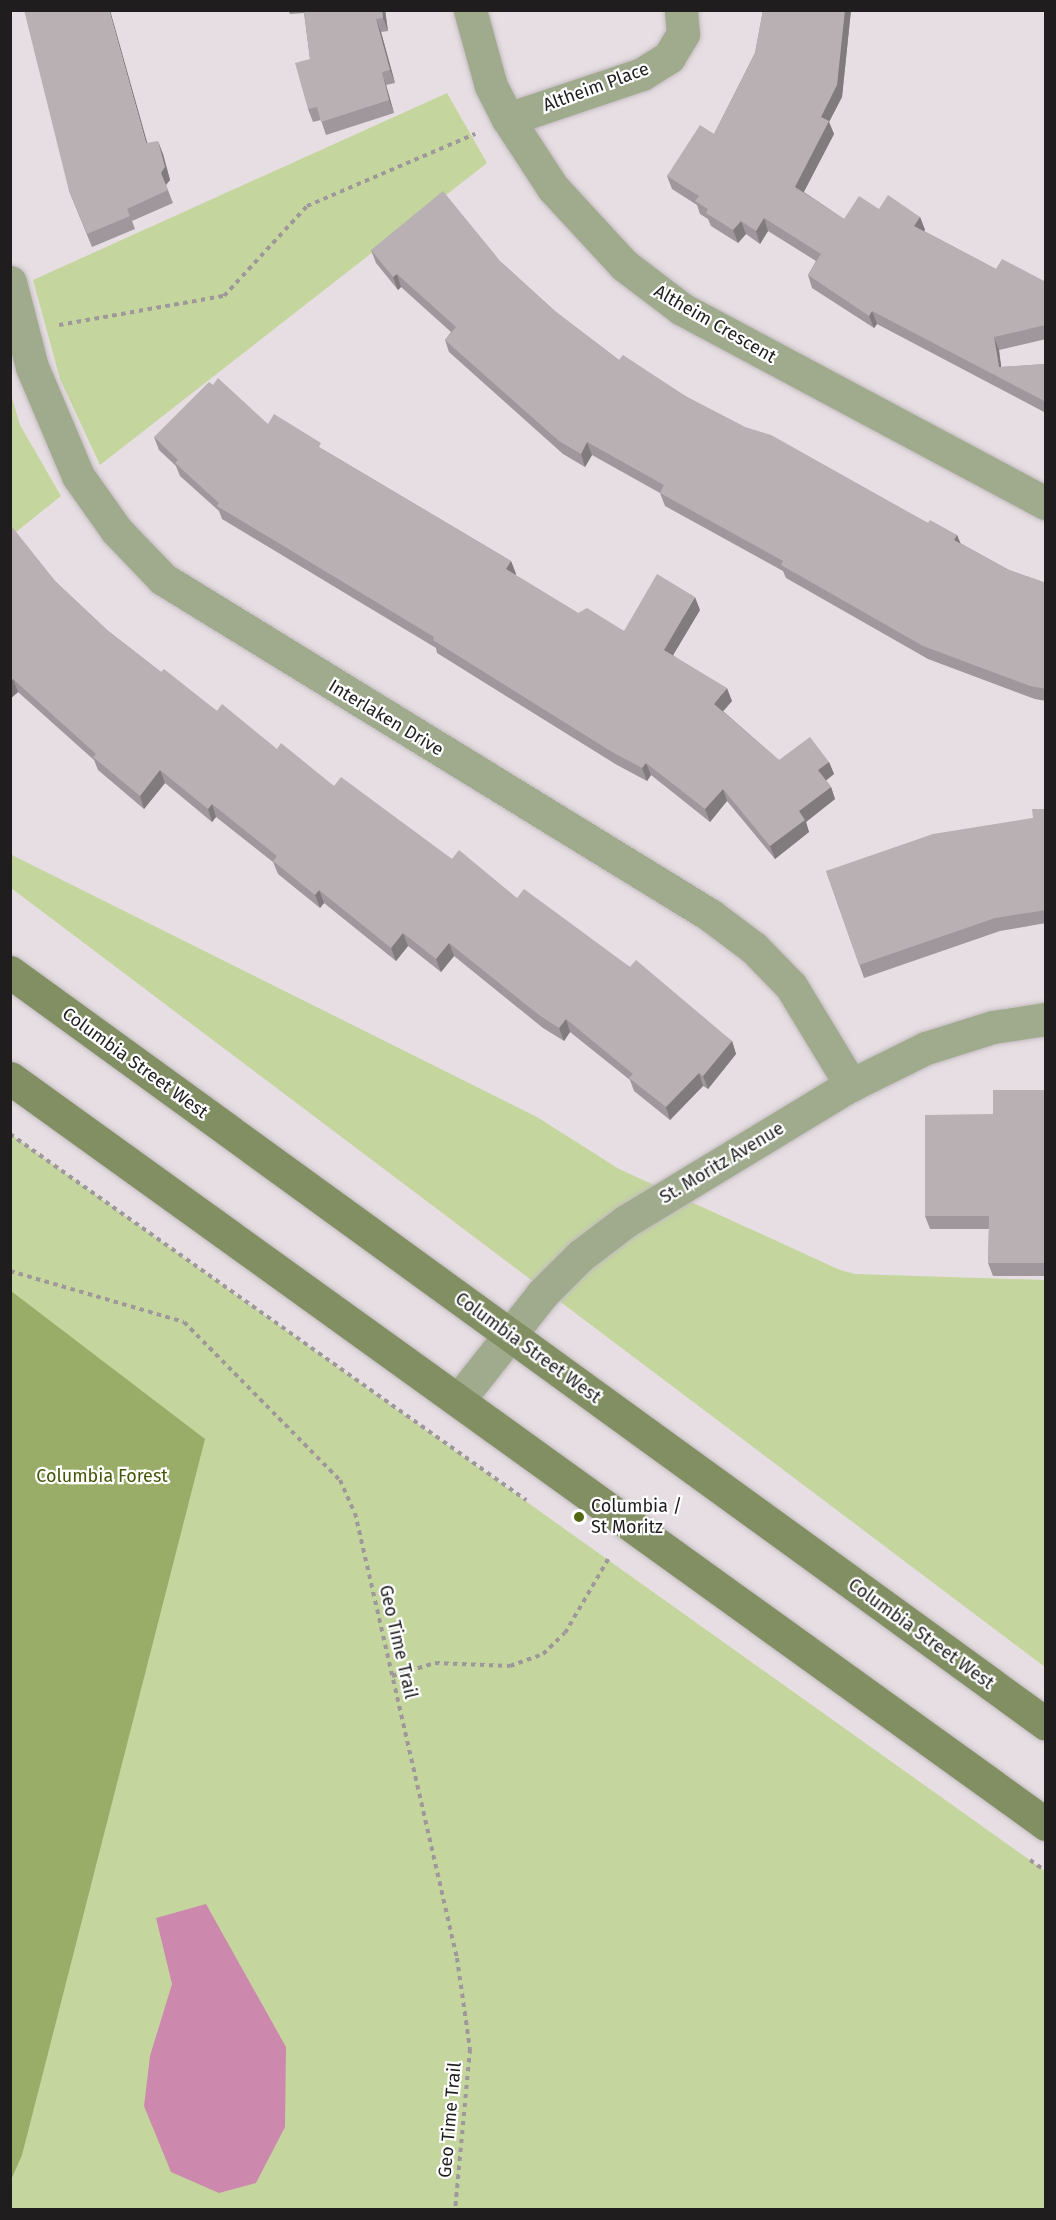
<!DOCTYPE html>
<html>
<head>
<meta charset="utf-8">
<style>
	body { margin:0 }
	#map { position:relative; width:1056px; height:2220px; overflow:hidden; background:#e6dee2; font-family:"Fira Sans",sans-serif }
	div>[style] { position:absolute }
	.green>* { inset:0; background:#c4d69e }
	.forest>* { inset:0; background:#99ad68 }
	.water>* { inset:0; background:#cd88ad }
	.path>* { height:4px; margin-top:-2px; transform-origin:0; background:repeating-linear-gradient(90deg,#9e989b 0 4.5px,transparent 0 9px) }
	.roads { filter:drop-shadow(0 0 2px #c2bbbf) drop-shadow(0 0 2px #c2bbbf) }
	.minor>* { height:33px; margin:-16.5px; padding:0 16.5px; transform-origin:16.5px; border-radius:16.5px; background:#a0aa8c }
	.secondary>* { height:33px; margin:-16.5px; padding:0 16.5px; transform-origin:16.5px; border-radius:16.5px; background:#818f63 }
	.wall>* { inset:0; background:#9f979b }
	.shaded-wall>* { inset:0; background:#827b7e }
	.building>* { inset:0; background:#b9b0b4 }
	.dots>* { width:16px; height:16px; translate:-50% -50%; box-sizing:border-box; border:3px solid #fff; border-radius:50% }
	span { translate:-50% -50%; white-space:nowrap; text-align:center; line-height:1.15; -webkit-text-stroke:4.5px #fff; paint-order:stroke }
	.street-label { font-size:18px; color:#201d1f }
	.park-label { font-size:18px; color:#465707 }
	.poi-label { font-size:18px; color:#201d1f }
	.left { translate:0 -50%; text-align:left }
	.frame { position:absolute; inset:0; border:12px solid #201d1f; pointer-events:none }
</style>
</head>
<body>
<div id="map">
	<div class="green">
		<i style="clip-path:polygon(447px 93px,487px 163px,100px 465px,60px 379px,33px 280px)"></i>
		<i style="clip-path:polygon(10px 391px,20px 425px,61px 496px,11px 536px)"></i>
		<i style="clip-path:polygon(10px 854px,537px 1117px,619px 1169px,840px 1270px,855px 1274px,1045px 1280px,1045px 1667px,11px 888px)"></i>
		<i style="clip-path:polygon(10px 1134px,1045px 1871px,1045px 2209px,11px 2209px)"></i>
	</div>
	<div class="forest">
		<i style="clip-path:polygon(11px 1291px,205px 1439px,22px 2155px,11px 2180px)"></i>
	</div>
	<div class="water">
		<i style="clip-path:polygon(206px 1904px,286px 2047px,285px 2127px,256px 2183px,219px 2193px,171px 2172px,144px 2106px,150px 2056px,172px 1984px,156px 1918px)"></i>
	</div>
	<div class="path">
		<i style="left:59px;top:325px;width:168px;rotate:-10deg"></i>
		<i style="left:224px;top:296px;width:122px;rotate:-47.3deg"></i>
		<i style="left:307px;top:206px;width:183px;rotate:-23.2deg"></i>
		<i style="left:10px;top:1134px;width:633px;rotate:35.35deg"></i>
		<i style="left:10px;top:1271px;width:181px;rotate:16.3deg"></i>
		<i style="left:184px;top:1322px;width:222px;rotate:45.4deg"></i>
		<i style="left:340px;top:1480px;width:36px;rotate:66deg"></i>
		<i style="left:355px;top:1513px;width:457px;rotate:77.1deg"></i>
		<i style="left:457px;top:1958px;width:92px;rotate:81.9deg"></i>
		<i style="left:470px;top:2049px;width:162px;rotate:95.3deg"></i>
		<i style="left:392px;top:1676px;width:45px;rotate:-16.8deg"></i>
		<i style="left:435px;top:1663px;width:75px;rotate:2.3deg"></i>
		<i style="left:510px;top:1666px;width:35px;rotate:-20deg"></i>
		<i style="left:543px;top:1654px;width:30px;rotate:-44deg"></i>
		<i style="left:565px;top:1633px;width:89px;rotate:-59.7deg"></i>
		<i style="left:1030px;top:1860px;width:19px;rotate:35deg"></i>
	</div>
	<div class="roads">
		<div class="minor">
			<i style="left:470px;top:10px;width:79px;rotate:74.6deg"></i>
			<i style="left:491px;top:86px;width:37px;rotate:63deg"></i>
			<i style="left:508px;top:119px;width:82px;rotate:56.9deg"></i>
			<i style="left:553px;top:188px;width:105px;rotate:47.3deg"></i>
			<i style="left:624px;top:265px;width:73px;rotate:37.2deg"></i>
			<i style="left:682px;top:309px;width:412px;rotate:28.1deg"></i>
			<i style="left:508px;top:119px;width:141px;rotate:-18.6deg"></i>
			<i style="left:642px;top:74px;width:32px;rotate:-32deg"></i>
			<i style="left:669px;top:57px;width:27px;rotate:-59deg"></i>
			<i style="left:683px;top:34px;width:24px;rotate:-95deg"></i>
			<i style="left:10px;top:282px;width:88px;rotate:75.5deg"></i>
			<i style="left:32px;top:367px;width:118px;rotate:67.1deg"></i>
			<i style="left:78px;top:476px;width:67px;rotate:54.7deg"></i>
			<i style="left:117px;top:531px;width:66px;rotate:46.2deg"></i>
			<i style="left:163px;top:579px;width:642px;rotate:31.56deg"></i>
			<i style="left:710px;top:915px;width:55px;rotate:36.9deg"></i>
			<i style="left:754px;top:948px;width:53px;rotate:45.8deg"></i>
			<i style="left:791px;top:986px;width:116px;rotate:58.8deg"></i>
			<i style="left:460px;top:1398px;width:132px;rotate:-51.7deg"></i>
			<i style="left:542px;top:1294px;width:54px;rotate:-45deg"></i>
			<i style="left:580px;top:1256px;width:58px;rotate:-37.3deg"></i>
			<i style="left:626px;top:1221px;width:263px;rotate:-31.2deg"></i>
			<i style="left:851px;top:1085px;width:84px;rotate:-26.3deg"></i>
			<i style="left:926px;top:1048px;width:70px;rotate:-17.4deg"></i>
			<i style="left:993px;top:1027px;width:54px;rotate:-8.6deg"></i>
		</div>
		<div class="secondary">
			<i style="left:10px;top:972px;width:1280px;rotate:35.97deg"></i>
			<i style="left:10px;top:1078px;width:1277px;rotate:35.76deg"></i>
		</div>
	</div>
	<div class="wall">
		<i style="clip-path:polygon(288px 10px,385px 10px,388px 31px,381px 32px,395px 83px,386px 85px,394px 113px,326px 135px,321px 120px,313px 122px,308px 109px,310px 59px,304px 13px,290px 14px)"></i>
		<i style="clip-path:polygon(763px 10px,851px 10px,842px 97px,829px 122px,834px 134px,804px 192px,844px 219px,879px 209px,920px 217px,925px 230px,924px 231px,996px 269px,1046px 282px,1046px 339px,999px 350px,1001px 367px,1046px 364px,1046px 413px,877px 324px,874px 328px,812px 288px,808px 275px,816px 261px,768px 231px,760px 244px,746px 234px,738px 243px,711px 226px,708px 219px,700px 214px,697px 205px,672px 189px,667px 176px,714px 134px,755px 53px)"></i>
		<i style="clip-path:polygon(147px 143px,163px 154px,170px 180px,166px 185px,173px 203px,132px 221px,135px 229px,92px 247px,69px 191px)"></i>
		<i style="clip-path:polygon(371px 250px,501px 262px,556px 312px,619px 360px,687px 397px,928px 523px,957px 535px,960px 543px,1009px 570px,1046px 583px,1046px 701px,1035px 699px,928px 659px,786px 578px,783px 571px,665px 506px,660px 493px,592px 455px,585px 467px,563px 454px,449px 352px,445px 340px,451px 332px,401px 287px,398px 290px,376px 263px)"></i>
		<i style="clip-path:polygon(268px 424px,324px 450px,511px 561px,516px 574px,515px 575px,578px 613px,624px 631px,700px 610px,673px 655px,732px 701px,723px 711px,779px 760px,829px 762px,834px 774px,826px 780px,831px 787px,835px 799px,806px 822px,809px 832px,775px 859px,727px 801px,710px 822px,651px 775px,647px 781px,617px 765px,437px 653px,436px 648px,222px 519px,219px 511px,180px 476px,176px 466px,159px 450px,154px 437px)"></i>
		<i style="clip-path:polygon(10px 530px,56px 582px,107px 630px,161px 672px,217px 711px,334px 786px,452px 859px,630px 967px,732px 1041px,736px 1054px,708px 1089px,703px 1086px,670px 1120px,634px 1091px,630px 1080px,570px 1032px,564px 1041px,543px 1028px,454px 956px,441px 972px,408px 946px,396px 961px,324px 903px,320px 908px,278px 874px,273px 862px,216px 817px,212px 822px,165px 783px,144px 809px,98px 770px,94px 760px,18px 692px,10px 699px)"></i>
		<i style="clip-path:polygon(1046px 809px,1046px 923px,1000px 931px,864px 978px,826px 871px,1033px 818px)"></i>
		<i style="clip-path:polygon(1046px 1090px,1046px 1276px,993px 1276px,988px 1263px,989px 1229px,930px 1229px,925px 1216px,993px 1114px)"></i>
	</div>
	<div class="shaded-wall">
		<i style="clip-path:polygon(109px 10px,110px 10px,151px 156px,146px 143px)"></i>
		<i style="clip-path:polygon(382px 10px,385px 10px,388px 31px,383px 18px)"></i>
		<i style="clip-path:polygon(845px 10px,851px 10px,842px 97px,829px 122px,834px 134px,800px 199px,795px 187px,821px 117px)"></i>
		<i style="clip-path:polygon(376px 19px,381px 32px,395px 83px,390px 70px)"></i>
		<i style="clip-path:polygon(382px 72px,386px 85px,394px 113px,389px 100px)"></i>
		<i style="clip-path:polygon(158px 141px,163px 154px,170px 180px,165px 186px,161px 173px)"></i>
		<i style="clip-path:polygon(920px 217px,925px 230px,919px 238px,914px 226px)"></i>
		<i style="clip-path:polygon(764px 218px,768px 231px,760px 244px,756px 231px)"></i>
		<i style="clip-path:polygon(741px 221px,746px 234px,738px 243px,733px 230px)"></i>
		<i style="clip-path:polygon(397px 274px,401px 287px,398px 290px,393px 277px)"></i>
		<i style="clip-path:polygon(872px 311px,877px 324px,874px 328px,869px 316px)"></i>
		<i style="clip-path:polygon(994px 337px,999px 350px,1003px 380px,999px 367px)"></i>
		<i style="clip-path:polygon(587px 442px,592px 455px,585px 467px,581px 454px)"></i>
		<i style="clip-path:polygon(957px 535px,962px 547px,954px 540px)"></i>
		<i style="clip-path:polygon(511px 561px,516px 574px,511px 582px,506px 569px)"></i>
		<i style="clip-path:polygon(695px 597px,700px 610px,669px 662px,664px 650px)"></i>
		<i style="clip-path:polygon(13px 679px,18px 692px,10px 699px,10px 681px)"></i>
		<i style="clip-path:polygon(727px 688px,732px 701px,719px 716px,714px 704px)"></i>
		<i style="clip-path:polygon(829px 762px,834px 774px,823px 783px,818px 770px)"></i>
		<i style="clip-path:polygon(646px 763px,651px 775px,647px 781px,642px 768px)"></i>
		<i style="clip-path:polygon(160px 770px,165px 783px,144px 809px,140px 796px)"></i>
		<i style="clip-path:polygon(831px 787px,835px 799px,806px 822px,809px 832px,775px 859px,770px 846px,799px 811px)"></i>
		<i style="clip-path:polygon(723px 789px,727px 801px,710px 822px,705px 809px)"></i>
		<i style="clip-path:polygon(212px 804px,216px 817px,212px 822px,208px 809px)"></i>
		<i style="clip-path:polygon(319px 890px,324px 903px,320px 908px,315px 895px)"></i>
		<i style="clip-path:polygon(403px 933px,408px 946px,396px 961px,391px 948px)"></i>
		<i style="clip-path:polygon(449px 943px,454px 956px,441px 972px,436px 959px)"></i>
		<i style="clip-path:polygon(566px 1019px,570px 1032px,564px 1041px,559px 1028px)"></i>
		<i style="clip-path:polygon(732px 1041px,736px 1054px,708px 1089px,703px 1076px)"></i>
		<i style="clip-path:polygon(699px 1073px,703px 1086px,670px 1120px,666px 1107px)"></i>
	</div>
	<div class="building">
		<i style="clip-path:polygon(24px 10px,109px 10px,146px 143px,158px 141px,165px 167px,161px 173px,168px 190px,127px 209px,130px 216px,87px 234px,69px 191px)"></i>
		<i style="clip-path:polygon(304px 10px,382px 10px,383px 18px,376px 19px,390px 70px,382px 72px,389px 100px,321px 122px,317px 107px,308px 109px,295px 63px,310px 59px)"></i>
		<i style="clip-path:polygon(763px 10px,845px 10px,837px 85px,821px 117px,829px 121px,795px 187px,844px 219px,859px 196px,879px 209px,888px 195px,920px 217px,914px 226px,996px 269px,1002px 259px,1046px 282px,1046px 325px,994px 337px,999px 367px,1046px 364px,1046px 402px,872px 311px,869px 316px,808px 275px,821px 254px,764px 218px,756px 231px,741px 221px,733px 230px,706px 213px,708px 209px,695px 201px,699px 196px,667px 176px,700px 125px,714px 134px,755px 53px)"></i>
		<i style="clip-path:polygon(443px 191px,501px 262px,556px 312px,619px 360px,623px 355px,687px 397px,745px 427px,771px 435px,928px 523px,930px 520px,957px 535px,954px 540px,1009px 570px,1046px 583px,1046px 689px,1030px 686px,923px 646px,781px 565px,783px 561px,660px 493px,664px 485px,587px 442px,581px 454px,559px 441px,445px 340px,456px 327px,397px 274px,393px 277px,371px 250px)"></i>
		<i style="clip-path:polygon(218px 378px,268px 424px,274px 414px,321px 443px,319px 447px,511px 561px,506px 569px,578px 613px,587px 608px,624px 631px,657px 574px,695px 597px,664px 650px,727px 688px,714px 704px,779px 760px,810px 737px,829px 762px,818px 770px,831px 787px,799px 811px,805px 820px,770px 846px,723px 789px,705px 809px,646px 763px,642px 768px,612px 752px,433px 640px,434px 637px,217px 506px,219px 503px,175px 463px,178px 460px,154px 437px,209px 382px,213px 385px)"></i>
		<i style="clip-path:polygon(13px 528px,56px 582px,107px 630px,161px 672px,164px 669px,217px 711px,222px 704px,277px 749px,281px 743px,334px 786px,341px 777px,452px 859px,459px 850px,517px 898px,524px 889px,630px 967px,636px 960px,732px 1041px,703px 1076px,699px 1073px,666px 1107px,629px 1078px,633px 1074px,566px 1019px,559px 1028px,539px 1015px,449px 943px,436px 959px,403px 933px,391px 948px,319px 890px,315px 895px,273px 861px,277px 856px,212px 804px,208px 809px,160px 770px,140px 796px,93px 757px,96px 754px,13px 679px,10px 681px,10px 530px)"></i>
		<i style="clip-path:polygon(1032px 809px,1046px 809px,1046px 910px,995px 918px,859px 965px,826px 871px,933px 834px,1033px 818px)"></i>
		<i style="clip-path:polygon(993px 1090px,1046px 1090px,1045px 1263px,988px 1263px,989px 1216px,925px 1216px,925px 1115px,993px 1114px)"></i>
	</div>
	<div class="dots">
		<i style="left:579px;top:1517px;background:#536713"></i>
	</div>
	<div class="street-label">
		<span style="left:596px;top:87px;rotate:-20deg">Altheim Place</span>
		<span style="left:715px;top:324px;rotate:30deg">Altheim Crescent</span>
		<span style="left:386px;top:718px;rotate:31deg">Interlaken Drive</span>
		<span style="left:135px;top:1063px;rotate:36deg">Columbia Street West</span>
		<span style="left:722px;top:1163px;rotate:-31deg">St. Moritz Avenue</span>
		<span style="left:528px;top:1348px;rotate:36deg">Columbia Street West</span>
		<span style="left:921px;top:1634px;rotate:36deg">Columbia Street West</span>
		<span style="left:398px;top:1642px;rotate:77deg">Geo Time Trail</span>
		<span style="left:450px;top:2120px;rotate:-85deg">Geo Time Trail</span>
	</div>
	<div class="park-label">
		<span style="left:102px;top:1476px">Columbia Forest</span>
	</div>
	<div class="poi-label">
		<span class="left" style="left:591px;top:1517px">Columbia /<br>St Moritz</span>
	</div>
	<div class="frame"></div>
</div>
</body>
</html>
